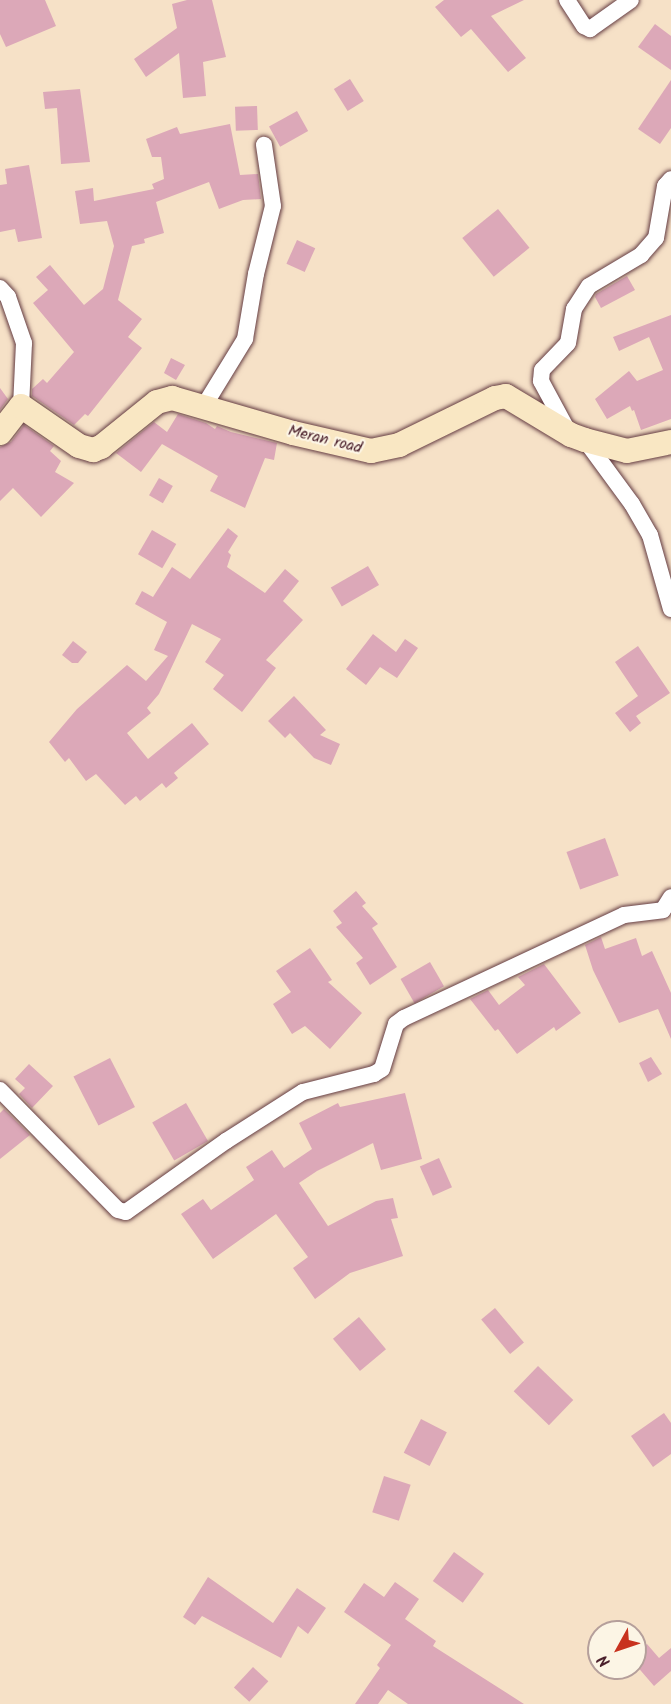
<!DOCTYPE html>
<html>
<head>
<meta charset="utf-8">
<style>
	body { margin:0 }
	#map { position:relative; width:671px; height:1704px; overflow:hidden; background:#f6e1c7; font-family:Kalam,sans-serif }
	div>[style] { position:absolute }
	.building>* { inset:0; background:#dca8b8; transform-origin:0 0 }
	.roads { filter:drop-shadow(0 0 2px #643c42) drop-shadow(0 0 2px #643c42) }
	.street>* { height:16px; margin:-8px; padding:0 8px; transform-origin:8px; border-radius:8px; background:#fff }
	.secondary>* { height:24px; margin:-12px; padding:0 12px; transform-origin:12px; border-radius:12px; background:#f9e7c3 }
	span { translate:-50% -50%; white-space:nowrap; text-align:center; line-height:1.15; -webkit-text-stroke:4.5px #fcf5e5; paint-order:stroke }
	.street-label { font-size:16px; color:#4a1f2b }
	.north { position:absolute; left:587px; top:1620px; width:60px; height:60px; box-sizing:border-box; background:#fcf5e5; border:2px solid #b59f9b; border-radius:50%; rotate:230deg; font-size:16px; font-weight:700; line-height:24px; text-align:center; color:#4a1f2b }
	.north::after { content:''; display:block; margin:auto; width:21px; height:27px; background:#c8321e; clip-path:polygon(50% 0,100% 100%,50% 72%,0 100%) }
</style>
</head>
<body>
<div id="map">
	<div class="building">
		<i style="clip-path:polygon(0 0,45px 0,56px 26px,6px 47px,0 34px)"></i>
		<i style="clip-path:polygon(187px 0,212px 0,226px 57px,203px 62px,206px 96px,183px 98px,179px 53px,146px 77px,134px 59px,177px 28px,172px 4px)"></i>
		<i style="clip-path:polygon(444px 0,524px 0,491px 16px,526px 58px,508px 72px,471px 29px,461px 37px,435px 7px)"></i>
		<i style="clip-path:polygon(655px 24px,671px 36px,671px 70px,638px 47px)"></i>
		<i style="left:350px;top:79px;width:26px;height:19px;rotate:58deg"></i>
		<i style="clip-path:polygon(671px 80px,671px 128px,660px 144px,638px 129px)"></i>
		<i style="clip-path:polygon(80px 89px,90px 162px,61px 164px,57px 108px,45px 109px,43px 92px)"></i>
		<i style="left:257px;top:106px;width:24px;height:22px;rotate:88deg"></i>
		<i style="left:297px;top:111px;width:23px;height:32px;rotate:61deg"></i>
		<i style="clip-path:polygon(230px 124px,240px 175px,258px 174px,261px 199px,243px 200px,219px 209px,209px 182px,156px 202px,164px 233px,144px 239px,145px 243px,132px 246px,118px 300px,142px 319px,128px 337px,142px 348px,88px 416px,85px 414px,74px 425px,32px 396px,32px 389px,43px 379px,47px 383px,74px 352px,33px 303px,48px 290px,36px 277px,50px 265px,84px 305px,103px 289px,114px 246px,107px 221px,80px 224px,75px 191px,93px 188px,94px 201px,154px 189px,152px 184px,164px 179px,161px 157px,152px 157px,146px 139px,177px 127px,180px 134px)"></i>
		<i style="clip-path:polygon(29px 165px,42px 238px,18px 242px,15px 229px,0 232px,0 185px,7px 184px,5px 169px)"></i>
		<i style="left:498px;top:209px;width:50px;height:46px;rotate:51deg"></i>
		<i style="left:297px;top:240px;width:20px;height:26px;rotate:24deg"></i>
		<i style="clip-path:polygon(627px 276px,635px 290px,601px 308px,595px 297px,596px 294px)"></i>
		<i style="clip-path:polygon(671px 315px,671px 419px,641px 430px,634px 410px,632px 411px,630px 406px,607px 419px,595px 399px,629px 371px,637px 381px,663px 370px,649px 337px,619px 351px,613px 337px)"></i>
		<i style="clip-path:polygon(171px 358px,185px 365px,176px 380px,164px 373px)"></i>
		<i style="clip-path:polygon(0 388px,8px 399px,0 410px)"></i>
		<i style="clip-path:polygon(178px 414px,206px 423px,215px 429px,217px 426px,231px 432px,277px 443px,274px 460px,265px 458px,245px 508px,210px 491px,218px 476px,162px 444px,141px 472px,116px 453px,154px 422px,167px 432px)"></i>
		<i style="clip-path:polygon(24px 425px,54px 446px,50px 451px,61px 461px,55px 472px,74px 483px,41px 517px,13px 488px,0 501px,0 447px,11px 442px)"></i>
		<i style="left:159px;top:478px;width:16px;height:20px;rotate:30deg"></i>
		<i style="clip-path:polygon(228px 528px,238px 536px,228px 552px,231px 555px,227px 567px,265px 593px,285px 569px,299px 581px,283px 601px,303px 620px,266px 660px,276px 668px,242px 712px,213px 689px,224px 675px,205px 662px,221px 639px,192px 624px,159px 694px,147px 708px,151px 713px,127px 733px,148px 759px,192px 723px,209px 744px,174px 773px,178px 778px,166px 788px,162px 783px,140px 801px,136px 796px,125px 805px,96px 774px,86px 781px,69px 758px,65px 762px,49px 742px,77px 709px,127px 665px,146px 681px,168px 656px,154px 650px,167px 622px,135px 604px,142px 591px,153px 597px,172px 567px,190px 579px)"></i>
		<i style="left:152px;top:530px;width:28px;height:28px;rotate:30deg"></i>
		<i style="left:368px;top:566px;width:22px;height:43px;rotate:60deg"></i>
		<i style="clip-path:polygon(373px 634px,396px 652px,405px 639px,418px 648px,397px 678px,380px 667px,366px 685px,346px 669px)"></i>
		<i style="clip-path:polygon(73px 641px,87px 652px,78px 663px,72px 663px,62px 655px)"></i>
		<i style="clip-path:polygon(638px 646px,670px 693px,636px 716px,641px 723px,630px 732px,615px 713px,638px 696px,615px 662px)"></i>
		<i style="clip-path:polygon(294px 696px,326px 730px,320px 735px,340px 744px,331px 765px,314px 758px,290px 733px,285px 738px,268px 721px)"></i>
		<i style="left:605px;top:838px;width:40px;height:41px;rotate:70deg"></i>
		<i style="clip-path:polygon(356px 891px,366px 903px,362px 906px,378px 924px,372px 928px,397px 967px,370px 985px,356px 963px,363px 958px,336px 927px,342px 923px,333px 911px)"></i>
		<i style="clip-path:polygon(601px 937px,605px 949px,636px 938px,642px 956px,652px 951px,671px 993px,671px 1039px,658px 1009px,619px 1023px,593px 970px,585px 945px)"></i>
		<i style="clip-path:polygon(310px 948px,332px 980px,328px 982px,362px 1013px,330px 1049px,305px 1026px,292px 1034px,273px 1004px,291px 992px,276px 971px)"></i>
		<i style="left:430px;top:962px;width:28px;height:34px;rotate:60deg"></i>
		<i style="clip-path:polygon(544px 964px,581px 1013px,556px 1031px,554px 1027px,517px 1054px,498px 1029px,495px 1031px,470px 999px,488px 990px,499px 1005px,525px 985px,518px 977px)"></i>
		<i style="clip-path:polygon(651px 1057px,662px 1074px,648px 1082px,639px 1063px)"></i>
		<i style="left:110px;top:1058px;width:55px;height:41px;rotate:63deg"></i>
		<i style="clip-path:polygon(29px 1064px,53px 1086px,32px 1108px,19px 1094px,25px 1088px,15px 1079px)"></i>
		<i style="clip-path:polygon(405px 1093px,422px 1159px,381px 1170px,373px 1143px,317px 1171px,299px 1183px,328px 1226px,376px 1201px,393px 1198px,398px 1218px,391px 1219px,403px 1256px,350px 1273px,315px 1299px,293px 1268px,308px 1257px,276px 1214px,213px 1259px,181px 1214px,203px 1199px,211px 1210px,254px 1180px,246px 1167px,272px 1150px,284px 1168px,312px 1149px,299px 1123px,338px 1103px,340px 1107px)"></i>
		<i style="left:186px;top:1103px;width:44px;height:39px;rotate:60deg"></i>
		<i style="clip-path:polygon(4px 1109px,30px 1135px,0 1159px,0 1113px)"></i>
		<i style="left:439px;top:1158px;width:32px;height:21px;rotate:66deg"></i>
		<i style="left:495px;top:1308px;width:45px;height:18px;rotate:50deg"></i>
		<i style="left:359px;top:1317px;width:42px;height:34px;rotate:50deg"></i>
		<i style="left:538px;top:1366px;width:49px;height:35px;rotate:44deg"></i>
		<i style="clip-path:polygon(664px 1413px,671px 1423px,671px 1454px,653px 1467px,631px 1436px)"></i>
		<i style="left:421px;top:1419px;width:29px;height:38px;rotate:27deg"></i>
		<i style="left:384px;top:1476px;width:28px;height:38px;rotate:18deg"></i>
		<i style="left:454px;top:1552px;width:37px;height:36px;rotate:36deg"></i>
		<i style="clip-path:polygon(208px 1577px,273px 1623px,297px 1588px,326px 1608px,308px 1634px,298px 1626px,281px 1658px,202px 1616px,195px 1625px,183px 1617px)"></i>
		<i style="clip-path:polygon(395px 1582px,419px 1599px,405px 1619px,436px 1641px,433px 1646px,524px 1704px,408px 1704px,388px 1690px,378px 1704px,355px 1704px,380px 1668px,377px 1665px,391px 1645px,344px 1612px,364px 1583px,384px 1597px)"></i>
		<i style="clip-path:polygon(647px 1644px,659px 1658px,671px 1648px,671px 1671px,654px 1686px,635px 1664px,635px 1654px)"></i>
		<i style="left:253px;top:1667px;width:21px;height:28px;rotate:43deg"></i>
	</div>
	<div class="roads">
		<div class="street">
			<i style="left:567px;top:0;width:31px;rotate:57deg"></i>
			<i style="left:584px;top:26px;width:7px;rotate:27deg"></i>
			<i style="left:590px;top:29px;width:50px;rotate:-35.3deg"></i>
			<i style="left:0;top:288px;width:12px;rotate:48deg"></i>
			<i style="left:8px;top:297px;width:49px;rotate:70.8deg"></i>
			<i style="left:24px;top:343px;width:63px;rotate:92.7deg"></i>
			<i style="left:204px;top:406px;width:79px;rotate:-58.5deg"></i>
			<i style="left:245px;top:339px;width:66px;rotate:-80.4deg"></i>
			<i style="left:256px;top:274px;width:70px;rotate:-76deg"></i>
			<i style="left:273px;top:206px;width:62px;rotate:-98.4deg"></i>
			<i style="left:568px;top:431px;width:57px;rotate:-118.4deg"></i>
			<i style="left:541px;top:381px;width:11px;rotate:-85deg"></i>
			<i style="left:542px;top:370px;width:37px;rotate:-46deg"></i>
			<i style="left:568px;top:343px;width:35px;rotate:-80deg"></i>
			<i style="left:574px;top:309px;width:27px;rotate:-57deg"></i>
			<i style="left:589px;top:286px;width:61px;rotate:-30.8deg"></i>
			<i style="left:641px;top:255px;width:23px;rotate:-49deg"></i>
			<i style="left:656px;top:238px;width:53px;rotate:-80.2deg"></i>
			<i style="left:665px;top:186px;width:9px;rotate:-49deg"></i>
			<i style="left:585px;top:440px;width:79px;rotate:53.7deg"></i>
			<i style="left:632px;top:504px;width:36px;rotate:60deg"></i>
			<i style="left:650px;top:535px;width:77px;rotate:74.2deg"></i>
			<i style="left:0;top:1090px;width:168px;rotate:45.5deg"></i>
			<i style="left:118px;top:1210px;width:8px;rotate:14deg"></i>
			<i style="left:126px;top:1212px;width:123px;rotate:-35.4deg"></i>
			<i style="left:226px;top:1141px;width:91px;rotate:-32.5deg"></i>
			<i style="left:303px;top:1092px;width:73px;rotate:-14.2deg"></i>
			<i style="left:374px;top:1074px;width:9px;rotate:-32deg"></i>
			<i style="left:382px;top:1069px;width:47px;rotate:-72.7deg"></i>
			<i style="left:396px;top:1024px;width:10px;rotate:-37deg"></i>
			<i style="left:404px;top:1018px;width:243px;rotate:-25.1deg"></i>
			<i style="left:624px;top:915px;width:39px;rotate:-7deg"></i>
			<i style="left:663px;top:910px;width:15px;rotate:-58deg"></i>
		</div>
		<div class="secondary">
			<i style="left:0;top:433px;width:34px;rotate:-52deg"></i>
			<i style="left:21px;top:406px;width:70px;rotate:34.6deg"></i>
			<i style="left:79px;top:446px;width:15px;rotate:16deg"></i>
			<i style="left:93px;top:450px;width:9px;rotate:-21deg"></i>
			<i style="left:101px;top:447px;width:72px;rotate:-38.8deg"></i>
			<i style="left:157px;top:402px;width:16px;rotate:-15deg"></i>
			<i style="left:172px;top:398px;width:126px;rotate:16.1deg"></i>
			<i style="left:293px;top:433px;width:80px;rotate:13deg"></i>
			<i style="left:371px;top:451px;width:29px;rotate:-12deg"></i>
			<i style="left:399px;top:445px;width:107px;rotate:-26.1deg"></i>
			<i style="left:495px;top:398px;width:11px;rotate:-10deg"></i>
			<i style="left:506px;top:396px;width:76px;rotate:31deg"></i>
			<i style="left:571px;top:435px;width:15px;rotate:20deg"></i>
			<i style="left:585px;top:440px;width:43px;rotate:14.7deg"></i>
			<i style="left:627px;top:451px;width:45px;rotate:-11.6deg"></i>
		</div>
	</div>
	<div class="street-label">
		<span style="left:325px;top:440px;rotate:14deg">Meran road</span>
	</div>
	<div class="north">N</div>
</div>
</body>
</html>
